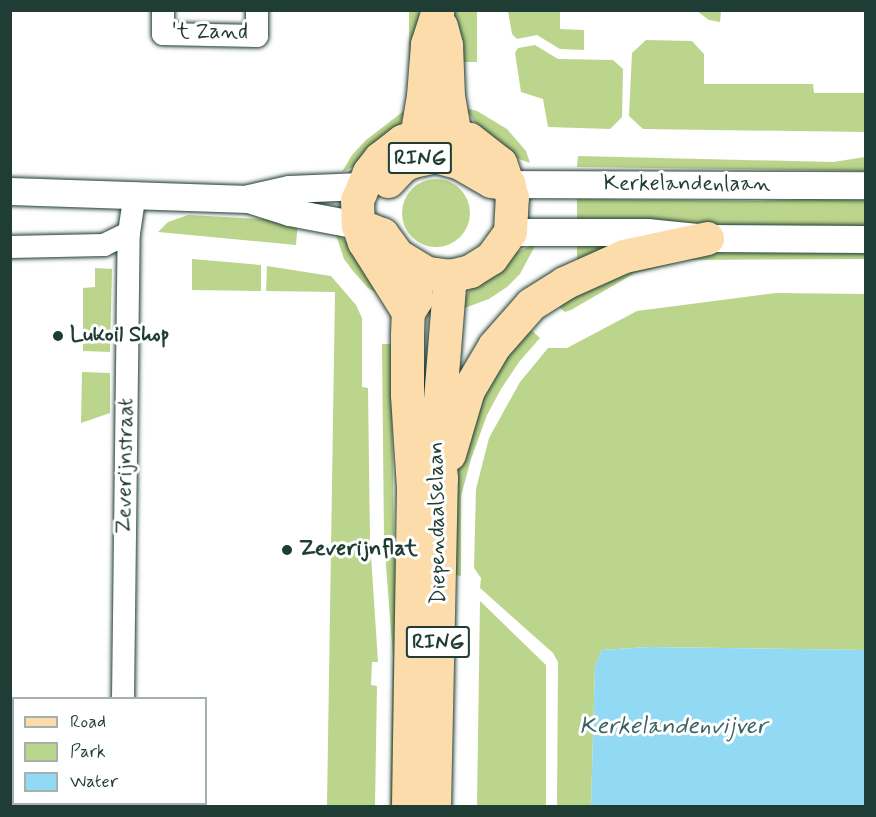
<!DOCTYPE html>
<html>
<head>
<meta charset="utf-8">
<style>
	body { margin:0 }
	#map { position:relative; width:876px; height:817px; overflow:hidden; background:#fff; font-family:Mynerve,sans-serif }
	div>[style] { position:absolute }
	.green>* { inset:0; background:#bcd58c; transform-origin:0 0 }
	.round { border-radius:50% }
	.water>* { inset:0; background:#92d9f4 }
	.roads { filter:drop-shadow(0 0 2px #1f3d34) drop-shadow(0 0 2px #1f3d34) }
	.minor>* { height:22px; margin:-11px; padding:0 11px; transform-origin:11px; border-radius:11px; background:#fff }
	.tertiary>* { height:27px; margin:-13.5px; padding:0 13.5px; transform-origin:13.5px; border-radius:13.5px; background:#fff }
	.primary>* { height:33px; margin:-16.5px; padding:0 16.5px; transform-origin:16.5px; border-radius:16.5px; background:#fddcac }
	.dots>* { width:16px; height:16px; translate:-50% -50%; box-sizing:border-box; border:3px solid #fff; border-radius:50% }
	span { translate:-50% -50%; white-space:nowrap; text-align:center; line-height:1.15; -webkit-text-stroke:6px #fff; paint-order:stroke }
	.shield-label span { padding:2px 4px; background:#fff; border:2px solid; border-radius:4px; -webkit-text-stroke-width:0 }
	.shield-label { font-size:21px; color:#1f3d34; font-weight:700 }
	.street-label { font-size:22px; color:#1f3d34 }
	.poi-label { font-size:22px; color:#1f3d34; font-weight:700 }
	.left { translate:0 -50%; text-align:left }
	.water-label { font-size:24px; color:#3c6464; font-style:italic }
	.frame { position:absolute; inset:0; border:12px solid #1f3d34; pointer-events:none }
	.legend { position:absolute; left:12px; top:697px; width:195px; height:108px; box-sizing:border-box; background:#fff; border:2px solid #a5b1ae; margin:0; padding:8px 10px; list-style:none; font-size:18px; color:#1f3d34 }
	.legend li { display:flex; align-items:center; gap:12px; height:30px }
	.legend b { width:30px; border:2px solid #a5b1ae }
</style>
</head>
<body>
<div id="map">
	<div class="green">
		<i style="left:409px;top:11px;width:10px;height:51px"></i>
		<i style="left:451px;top:11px;width:26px;height:51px"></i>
		<i style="clip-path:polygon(508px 11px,560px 11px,560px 29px,584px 30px,584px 50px,560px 49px,537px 35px,517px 39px,512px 34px)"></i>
		<i style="clip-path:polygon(697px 11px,721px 11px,720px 22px,709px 20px)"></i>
		<i style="clip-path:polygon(646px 40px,692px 41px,704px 54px,704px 84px,813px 84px,814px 93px,865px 93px,865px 132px,643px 129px,629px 116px,632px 53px)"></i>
		<i style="clip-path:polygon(535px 45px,558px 59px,613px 60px,623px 69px,622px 117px,610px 129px,548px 127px,543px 99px,521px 92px,515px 53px,518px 48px)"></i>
		<i style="clip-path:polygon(409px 107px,398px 126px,355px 166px,342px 172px,352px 155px,366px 140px)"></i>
		<i style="clip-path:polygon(465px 108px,477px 111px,507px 129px,526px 151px,530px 163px,519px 159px,481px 131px)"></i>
		<i style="clip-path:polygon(578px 156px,833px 162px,865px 157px,865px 171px,577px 167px)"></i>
		<i class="round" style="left:402px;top:179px;width:68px;height:68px"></i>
		<i style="clip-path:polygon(865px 197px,865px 227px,577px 223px,577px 199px,758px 201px)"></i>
		<i style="clip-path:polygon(188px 215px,298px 221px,296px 245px,158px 232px,168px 222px)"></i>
		<i style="clip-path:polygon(335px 232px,349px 244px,385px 297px,368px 288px,353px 271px,344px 259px)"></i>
		<i style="clip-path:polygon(618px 239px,577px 267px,577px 242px)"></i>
		<i style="clip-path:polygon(536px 244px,520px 274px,507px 287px,489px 299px,459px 310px,458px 306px,474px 285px,514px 253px)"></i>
		<i style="clip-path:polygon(686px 251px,865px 252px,865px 259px,687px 260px,635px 273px,571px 310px,565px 312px,555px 304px,564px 295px)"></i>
		<i style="clip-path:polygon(192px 259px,261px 265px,261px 291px,192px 290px)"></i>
		<i style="clip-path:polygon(267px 266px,331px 276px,356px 305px,362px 318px,362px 387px,368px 388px,370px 540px,378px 662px,372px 662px,371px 685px,377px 686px,375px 806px,327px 805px,335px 292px,266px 291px)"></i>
		<i style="clip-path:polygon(95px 268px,112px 269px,110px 352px,83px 351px,83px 288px,95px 287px)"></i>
		<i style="clip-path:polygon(776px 293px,865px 294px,865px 650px,649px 647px,602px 650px,595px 666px,591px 806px,557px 806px,558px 662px,553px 653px,480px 588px,481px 578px,474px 568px,476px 489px,489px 438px,520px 382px,548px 348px,567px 348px,637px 311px)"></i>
		<i style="clip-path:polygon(527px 326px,540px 338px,519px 362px,501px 389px,487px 415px,471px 459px,461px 496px,461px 576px,455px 575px,456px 476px,460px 453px,478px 399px)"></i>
		<i style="clip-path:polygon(382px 344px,391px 344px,394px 539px,407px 610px,403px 806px,390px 806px,393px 657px,384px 540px)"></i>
		<i style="clip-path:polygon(82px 372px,110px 373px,110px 413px,81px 423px)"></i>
		<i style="clip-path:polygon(480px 601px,546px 665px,546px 806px,477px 806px)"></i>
	</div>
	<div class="water">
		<i style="clip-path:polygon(649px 647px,865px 650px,865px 806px,591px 806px,595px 666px,602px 650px)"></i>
	</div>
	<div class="roads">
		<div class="minor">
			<i style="left:163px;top:10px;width:24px;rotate:90deg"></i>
			<i style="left:163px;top:34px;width:94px;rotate:1.2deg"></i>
			<i style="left:257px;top:36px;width:26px;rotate:-90deg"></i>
			<i style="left:10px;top:247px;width:94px;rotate:-1.2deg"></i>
			<i style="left:104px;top:245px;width:28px;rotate:-26deg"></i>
			<i style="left:123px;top:698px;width:465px;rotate:-89.3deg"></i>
			<i style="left:129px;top:233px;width:40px;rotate:-81.5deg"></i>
			<i style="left:121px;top:806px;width:2px;rotate:-90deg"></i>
		</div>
		<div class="tertiary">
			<i style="left:509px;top:184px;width:357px;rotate:0.2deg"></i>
			<i style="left:10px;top:191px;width:238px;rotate:1.9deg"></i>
			<i style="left:248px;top:199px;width:43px;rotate:17.6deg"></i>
			<i style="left:289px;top:212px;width:70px;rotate:10.7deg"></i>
			<i style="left:249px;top:198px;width:41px;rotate:-12.7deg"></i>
			<i style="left:289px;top:189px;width:72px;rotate:-2.4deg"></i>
			<i style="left:510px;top:232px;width:137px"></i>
			<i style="left:647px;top:232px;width:60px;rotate:5.7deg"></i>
			<i style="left:707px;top:238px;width:159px;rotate:0.4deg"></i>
		</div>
		<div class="primary">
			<i style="left:441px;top:26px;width:20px;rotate:75deg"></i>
			<i style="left:446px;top:45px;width:51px;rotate:87.8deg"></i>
			<i style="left:448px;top:96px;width:39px;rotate:80deg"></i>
			<i style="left:413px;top:155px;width:60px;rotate:-80.4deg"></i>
			<i style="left:423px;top:96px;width:52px;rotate:-85.6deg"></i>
			<i style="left:427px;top:44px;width:33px;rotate:-72deg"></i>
			<i style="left:388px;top:181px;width:21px;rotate:-47deg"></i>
			<i style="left:402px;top:166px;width:11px;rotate:-27deg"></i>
			<i style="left:412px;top:161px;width:24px;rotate:-12deg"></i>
			<i style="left:435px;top:156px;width:24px;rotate:15deg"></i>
			<i style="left:458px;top:162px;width:38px;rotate:30deg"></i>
			<i style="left:491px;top:181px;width:18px;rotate:9deg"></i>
			<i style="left:358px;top:225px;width:26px;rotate:21deg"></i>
			<i style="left:382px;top:234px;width:26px;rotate:54deg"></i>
			<i style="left:397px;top:255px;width:35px;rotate:31deg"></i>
			<i style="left:427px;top:273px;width:23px;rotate:7deg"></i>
			<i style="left:450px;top:276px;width:21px;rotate:-14deg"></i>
			<i style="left:470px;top:271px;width:25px;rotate:-32deg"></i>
			<i style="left:491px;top:258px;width:32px;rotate:-54deg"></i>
			<i style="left:510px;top:232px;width:35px;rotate:-87deg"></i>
			<i style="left:512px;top:197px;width:36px;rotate:-109deg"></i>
			<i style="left:500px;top:163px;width:39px;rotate:-142deg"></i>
			<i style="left:469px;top:139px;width:29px;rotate:-166deg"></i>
			<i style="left:441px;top:132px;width:24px;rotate:173deg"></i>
			<i style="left:417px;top:135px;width:16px;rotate:158deg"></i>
			<i style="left:402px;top:141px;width:28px;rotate:142deg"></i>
			<i style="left:380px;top:158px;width:18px;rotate:128deg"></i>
			<i style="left:369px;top:172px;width:30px;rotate:113deg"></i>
			<i style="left:357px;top:200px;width:25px;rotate:88deg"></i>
			<i style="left:358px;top:225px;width:18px;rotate:71deg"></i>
			<i style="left:364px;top:242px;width:83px;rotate:57.8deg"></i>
			<i style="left:449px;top:454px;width:67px;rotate:-73.5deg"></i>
			<i style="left:468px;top:390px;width:51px;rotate:-59.4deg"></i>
			<i style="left:494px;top:346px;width:56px;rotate:-48.6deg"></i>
			<i style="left:531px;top:304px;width:39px;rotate:-32deg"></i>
			<i style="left:564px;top:283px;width:66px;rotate:-24.2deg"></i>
			<i style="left:624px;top:256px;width:85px;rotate:-12.2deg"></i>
			<i style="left:408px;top:806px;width:318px;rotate:-89.1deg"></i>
			<i style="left:413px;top:488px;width:94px;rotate:-93.7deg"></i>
			<i style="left:407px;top:394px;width:59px;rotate:-90deg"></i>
			<i style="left:407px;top:335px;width:23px;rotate:-88deg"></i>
			<i style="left:408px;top:312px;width:15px;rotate:-58deg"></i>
			<i style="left:416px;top:299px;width:5px;rotate:-90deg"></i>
			<i style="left:434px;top:806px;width:328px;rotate:-88.8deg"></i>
			<i style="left:441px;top:478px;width:42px;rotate:-95.4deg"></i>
			<i style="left:437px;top:436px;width:161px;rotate:-85.4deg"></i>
		</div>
	</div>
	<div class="dots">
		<i style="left:58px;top:336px;background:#1f3d34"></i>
		<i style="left:287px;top:550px;background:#1f3d34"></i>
	</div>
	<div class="shield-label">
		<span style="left:420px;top:158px">RING</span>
		<span style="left:438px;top:642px">RING</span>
	</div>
	<div class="street-label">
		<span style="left:210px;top:33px">'t Zand</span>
		<span style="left:687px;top:185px">Kerkelandenlaan</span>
		<span style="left:126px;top:466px;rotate:-89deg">Zeverijnstraat</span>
		<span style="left:438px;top:523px;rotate:-91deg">Diependaalselaan</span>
	</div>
	<div class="poi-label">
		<span class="left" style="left:70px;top:336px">Lukoil Shop</span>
		<span class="left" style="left:299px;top:550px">Zeverijnflat</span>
	</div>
	<div class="water-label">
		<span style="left:673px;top:727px">Kerkelandenvijver</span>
	</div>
	<div class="frame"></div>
	<ul class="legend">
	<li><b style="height:8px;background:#fddcac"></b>Road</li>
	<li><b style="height:16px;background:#bcd58c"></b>Park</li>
	<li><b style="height:16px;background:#92d9f4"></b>Water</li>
	</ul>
</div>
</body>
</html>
